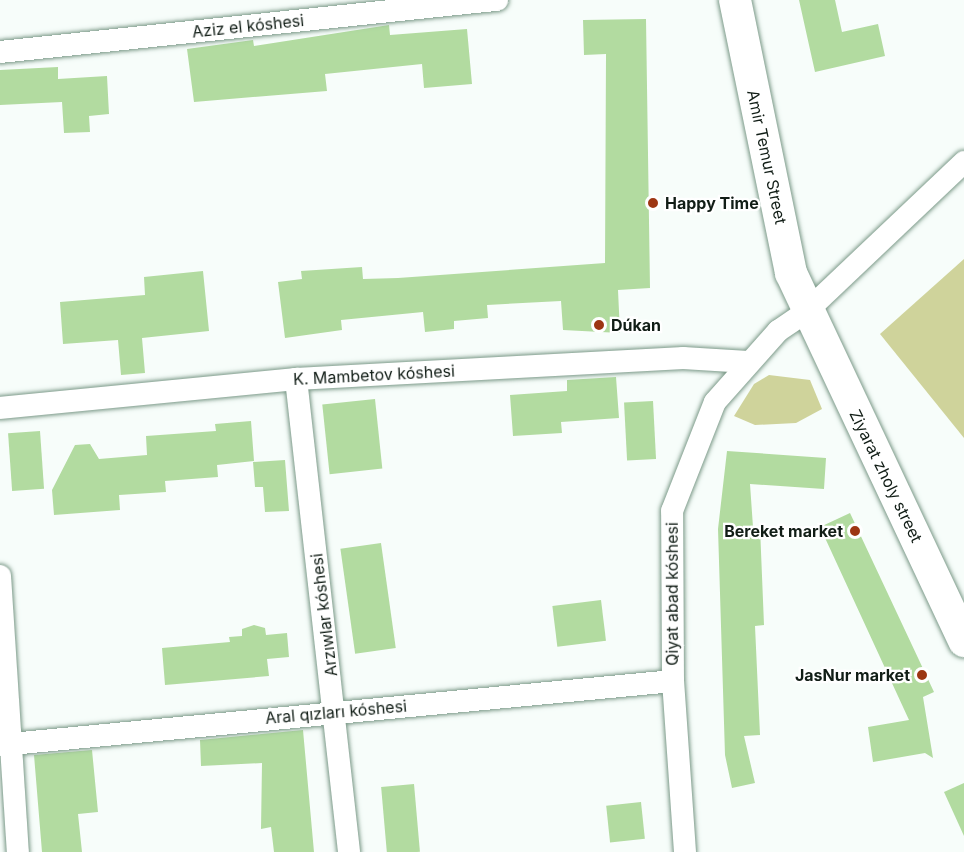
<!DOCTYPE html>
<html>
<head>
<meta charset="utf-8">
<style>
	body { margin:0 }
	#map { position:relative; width:964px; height:852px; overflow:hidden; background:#f7fdfa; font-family:Inter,sans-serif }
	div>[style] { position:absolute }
	.green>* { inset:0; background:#cfd39b }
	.building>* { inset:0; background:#b2dba0; transform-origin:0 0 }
	.roads { filter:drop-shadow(0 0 2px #7c9a89) drop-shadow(0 0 2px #7c9a89) }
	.street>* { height:22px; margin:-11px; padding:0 11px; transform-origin:11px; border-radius:11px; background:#fff }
	.secondary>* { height:32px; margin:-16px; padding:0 16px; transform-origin:16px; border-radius:16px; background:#fff }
	.dots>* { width:16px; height:16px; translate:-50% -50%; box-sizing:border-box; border:3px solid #fff; border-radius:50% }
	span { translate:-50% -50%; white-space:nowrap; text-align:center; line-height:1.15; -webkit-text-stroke:4.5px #fff; paint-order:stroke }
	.street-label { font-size:16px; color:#111d16 }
	.poi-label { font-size:16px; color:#111d16; font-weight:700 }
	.left { translate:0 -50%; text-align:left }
	.right { translate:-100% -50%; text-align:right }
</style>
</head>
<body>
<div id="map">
	<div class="green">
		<i style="clip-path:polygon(964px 259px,964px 438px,880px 334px)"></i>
		<i style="clip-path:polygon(769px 375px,810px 380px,822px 409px,796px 423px,755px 425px,734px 416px,754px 384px)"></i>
	</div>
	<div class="building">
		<i style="clip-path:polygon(799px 0,835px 0,842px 32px,878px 24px,885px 56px,815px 72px)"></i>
		<i style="clip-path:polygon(646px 19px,650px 288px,618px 290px,620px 333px,563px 330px,561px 301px,487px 305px,488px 318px,454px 321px,454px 329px,425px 332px,423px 312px,341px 320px,342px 330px,285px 338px,278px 282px,302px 279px,301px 271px,362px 267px,363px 279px,398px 278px,605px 263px,606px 54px,584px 55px,583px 20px)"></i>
		<i style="clip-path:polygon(389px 25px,390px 35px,467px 29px,472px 84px,424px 88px,422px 64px,325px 74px,327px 91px,194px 102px,187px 49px,253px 40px,254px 46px)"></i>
		<i style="clip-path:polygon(58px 67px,58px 79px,107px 76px,109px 114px,89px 116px,90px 132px,64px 133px,62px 102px,0 105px,0 70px)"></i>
		<i style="clip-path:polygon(203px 271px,209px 331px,142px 338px,145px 373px,121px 375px,118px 340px,63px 344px,60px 302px,145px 295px,144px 277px)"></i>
		<i style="clip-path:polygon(616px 377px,619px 418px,561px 422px,562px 433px,513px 436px,510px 395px,567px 391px,567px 380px)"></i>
		<i style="left:375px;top:399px;width:70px;height:53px;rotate:84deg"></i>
		<i style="left:653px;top:401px;width:58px;height:29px;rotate:87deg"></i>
		<i style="clip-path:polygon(251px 421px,254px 461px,217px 465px,218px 477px,165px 481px,166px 492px,119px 495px,120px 510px,54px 515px,52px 490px,75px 445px,90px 444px,99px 459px,147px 455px,146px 436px,216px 431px,215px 424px)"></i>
		<i style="left:40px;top:431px;width:58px;height:32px;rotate:86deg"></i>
		<i style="clip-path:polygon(727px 451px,826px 458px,824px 489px,750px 484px,753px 527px,760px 527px,764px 625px,755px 626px,760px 735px,744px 736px,755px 783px,732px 788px,725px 755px,718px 529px)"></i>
		<i style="clip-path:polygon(285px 460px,289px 511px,265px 512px,263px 487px,255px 487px,253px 462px)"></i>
		<i style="clip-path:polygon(850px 513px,934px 692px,923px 697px,933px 758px,925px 753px,873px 762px,868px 727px,909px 720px,820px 527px)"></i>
		<i style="left:381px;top:543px;width:106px;height:41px;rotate:82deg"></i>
		<i style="left:601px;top:600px;width:41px;height:49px;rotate:83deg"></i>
		<i style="clip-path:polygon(254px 625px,265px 628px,266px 635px,287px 633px,289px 657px,267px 659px,269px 676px,165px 685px,162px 648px,230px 642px,229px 637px,242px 636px,242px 629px)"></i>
		<i style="clip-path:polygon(303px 730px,314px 852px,274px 852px,271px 827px,261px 829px,262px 763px,201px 766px,200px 740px)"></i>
		<i style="clip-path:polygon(92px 750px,98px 812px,78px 814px,82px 852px,42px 852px,34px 755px)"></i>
		<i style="clip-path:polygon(964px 783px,964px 836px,944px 792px)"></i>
		<i style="left:414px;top:784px;width:68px;height:33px;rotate:85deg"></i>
		<i style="left:641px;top:802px;width:37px;height:35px;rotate:84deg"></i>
	</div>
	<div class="roads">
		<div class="street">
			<i style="left:0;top:52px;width:500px;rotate:-6deg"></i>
			<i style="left:296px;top:379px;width:476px;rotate:83.6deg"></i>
			<i style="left:0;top:408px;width:297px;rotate:-5.6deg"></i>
			<i style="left:296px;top:379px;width:388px;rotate:-3.1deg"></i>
			<i style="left:683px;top:358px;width:65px;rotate:3.5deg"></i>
			<i style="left:0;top:576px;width:277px;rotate:86.3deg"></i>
			<i style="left:0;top:745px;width:676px;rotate:-5.43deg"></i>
			<i style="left:685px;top:852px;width:171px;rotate:-94deg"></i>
			<i style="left:673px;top:681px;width:170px;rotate:-90.3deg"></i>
			<i style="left:672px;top:511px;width:117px;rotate:-68.5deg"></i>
			<i style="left:715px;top:402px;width:95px;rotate:-48.4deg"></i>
			<i style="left:778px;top:331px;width:34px;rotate:-34deg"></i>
			<i style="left:806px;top:312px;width:218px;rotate:-43.5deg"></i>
		</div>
		<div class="secondary">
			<i style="left:735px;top:0;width:279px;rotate:78.4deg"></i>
			<i style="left:791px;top:273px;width:407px;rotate:64.8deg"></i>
		</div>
	</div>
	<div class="dots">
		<i style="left:653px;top:203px;background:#9d3613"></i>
		<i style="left:599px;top:325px;background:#9d3613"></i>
		<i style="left:855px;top:531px;background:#9d3613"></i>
		<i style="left:922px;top:675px;background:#9d3613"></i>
	</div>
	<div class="street-label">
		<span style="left:248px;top:26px;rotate:-6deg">Aziz el kóshesi</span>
		<span style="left:767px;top:157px;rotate:78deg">Amir Temur Street</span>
		<span style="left:374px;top:375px;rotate:-3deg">K. Mambetov kóshesi</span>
		<span style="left:886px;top:476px;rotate:64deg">Ziyarat zholy street</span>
		<span style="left:672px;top:594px;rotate:-90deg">Qiyat abad kóshesi</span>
		<span style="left:324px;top:615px;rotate:-97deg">Arzıwlar kóshesi</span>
		<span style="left:336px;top:712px;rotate:-5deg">Aral qızları kóshesi</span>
	</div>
	<div class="poi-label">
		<span class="left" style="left:665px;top:203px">Happy Time</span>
		<span class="left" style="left:611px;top:325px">Dúkan</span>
		<span class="right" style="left:843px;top:531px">Bereket market</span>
		<span class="right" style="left:910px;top:675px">JasNur market</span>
	</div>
</div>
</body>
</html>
